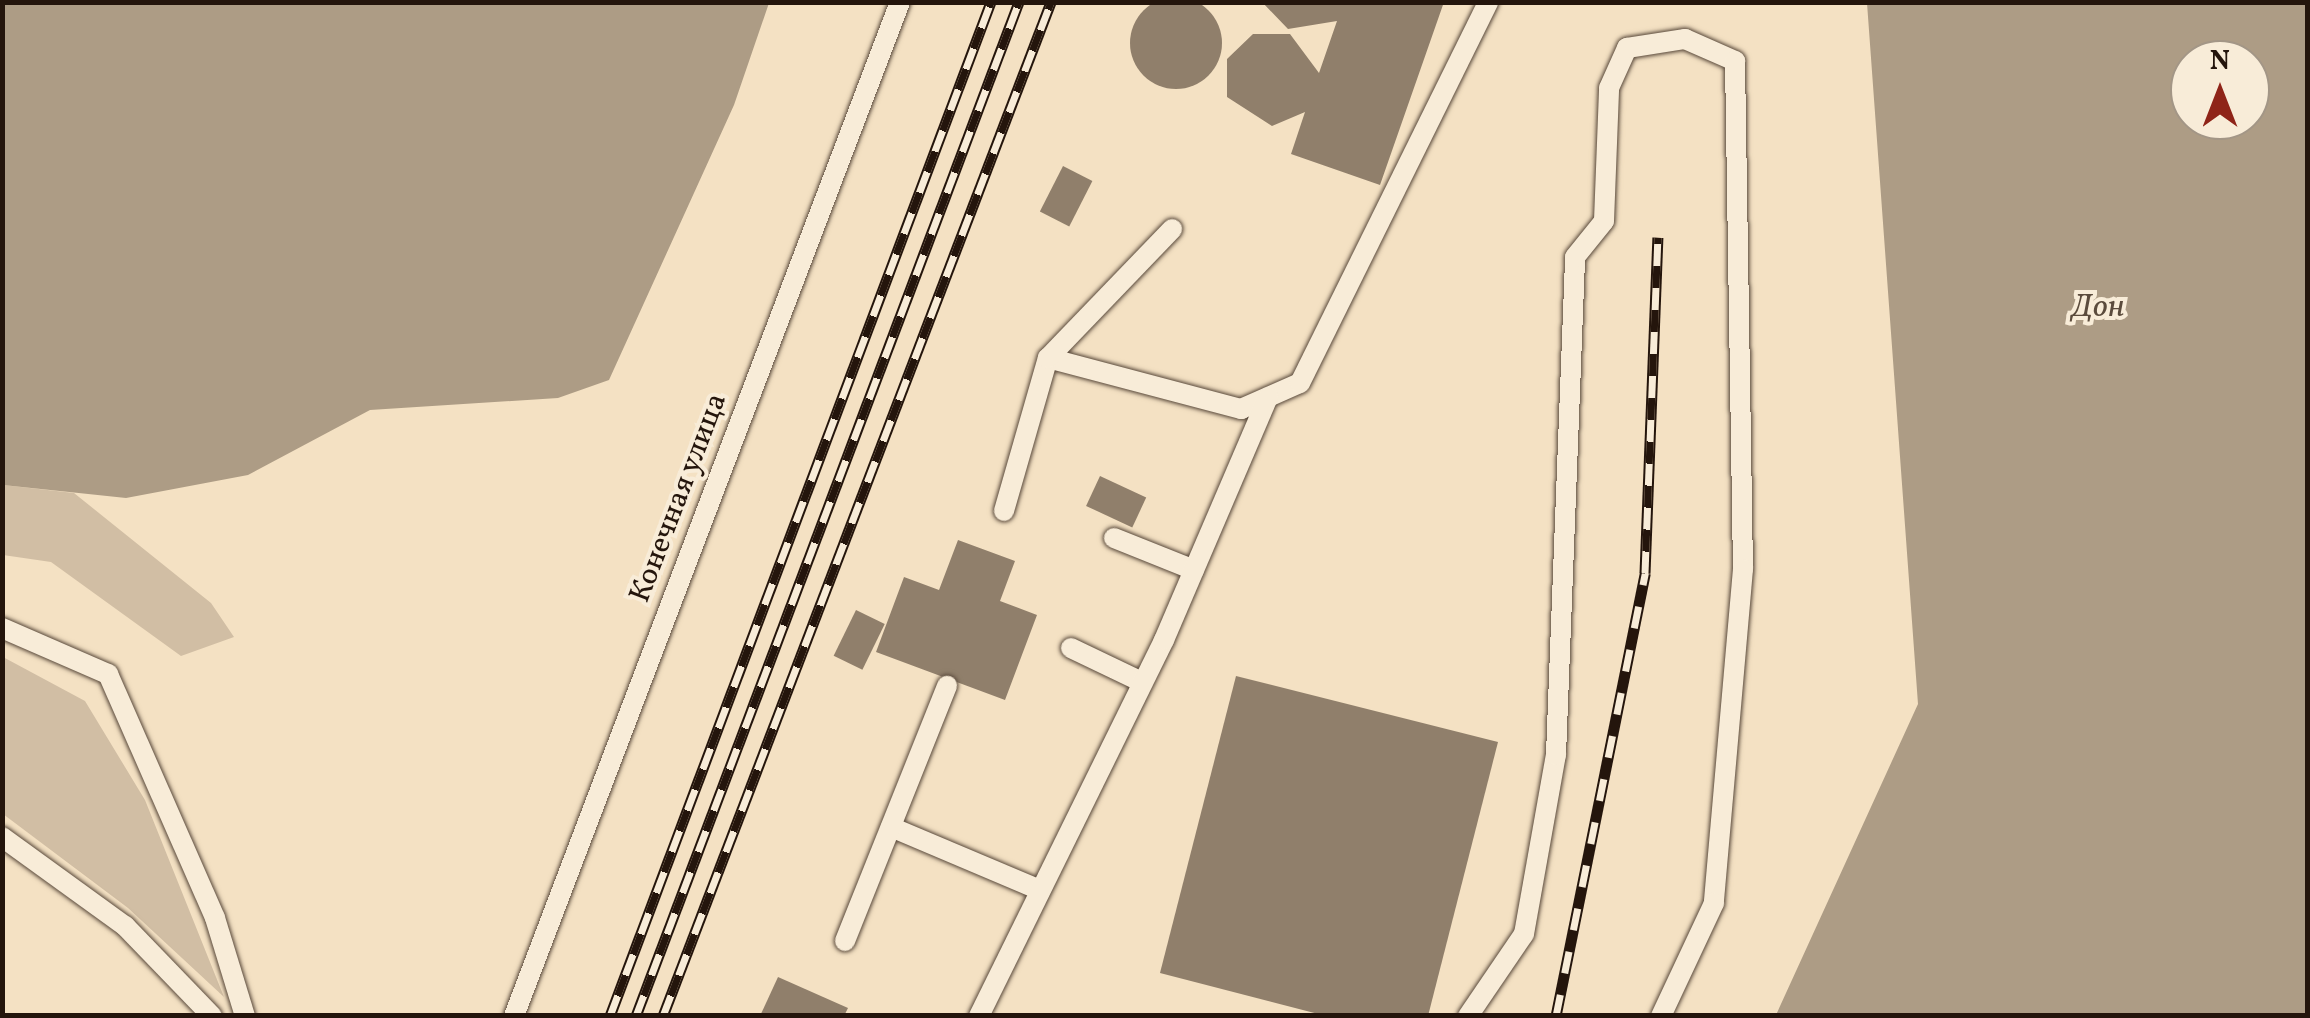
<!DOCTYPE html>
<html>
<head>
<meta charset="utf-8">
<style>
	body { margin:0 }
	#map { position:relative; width:2310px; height:1018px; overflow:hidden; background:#f4e1c3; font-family:Vollkorn,serif }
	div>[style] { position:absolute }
	.green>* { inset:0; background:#d1bea4 }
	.water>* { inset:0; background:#ad9c85 }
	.building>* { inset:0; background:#907f6b; transform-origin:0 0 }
	.round { border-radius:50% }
	.roads { filter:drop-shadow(0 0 2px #58483a) drop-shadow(0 0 2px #58483a) }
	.service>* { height:20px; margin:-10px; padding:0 10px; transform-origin:10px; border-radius:10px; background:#f8ecd8 }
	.rail>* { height:11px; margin-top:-5.5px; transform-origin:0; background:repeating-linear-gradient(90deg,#f8ecd8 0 22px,#24150c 0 44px); box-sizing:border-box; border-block:2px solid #24150c }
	span { translate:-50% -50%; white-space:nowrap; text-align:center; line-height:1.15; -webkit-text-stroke:8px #f8ecd8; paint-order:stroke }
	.street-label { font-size:30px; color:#24150c }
	.water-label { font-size:32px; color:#5b4b3c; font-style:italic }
	.frame { position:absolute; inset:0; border:5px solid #24150c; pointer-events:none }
	.north { position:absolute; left:2170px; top:40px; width:100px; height:100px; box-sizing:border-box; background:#f8ecd8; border:2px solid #a39686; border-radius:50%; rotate:0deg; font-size:28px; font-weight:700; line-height:40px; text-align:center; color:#24150c }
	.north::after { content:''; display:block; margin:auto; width:35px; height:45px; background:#8f2418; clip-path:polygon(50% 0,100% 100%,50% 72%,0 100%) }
</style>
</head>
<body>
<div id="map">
	<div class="green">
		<i style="clip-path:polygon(3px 485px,74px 493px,211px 603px,234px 637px,181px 656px,51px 562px,3px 555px)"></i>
		<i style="clip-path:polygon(3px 657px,85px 701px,145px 800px,224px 997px,128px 908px,3px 814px)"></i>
	</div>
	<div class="water">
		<i style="clip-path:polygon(3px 2px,769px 2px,769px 3px,734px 105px,609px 380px,558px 398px,370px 410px,248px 475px,126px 498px,3px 485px)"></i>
		<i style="clip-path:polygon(evenodd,1867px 3px,2307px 3px,2307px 1015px,1776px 1015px,1918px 704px,1867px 3px,2190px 60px,2250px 60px,2250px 120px,2190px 120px,2190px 60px)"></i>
	</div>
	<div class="building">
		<i class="round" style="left:1130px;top:-3px;width:92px;height:92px"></i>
		<i style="clip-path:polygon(1262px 2px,1444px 2px,1380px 185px,1291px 154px,1305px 112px,1272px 126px,1227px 97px,1227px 59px,1253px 34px,1290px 34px,1319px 73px,1337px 21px,1288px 29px)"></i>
		<i style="left:1063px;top:166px;width:33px;height:51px;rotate:27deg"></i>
		<i style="left:1100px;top:476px;width:51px;height:33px;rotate:25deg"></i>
		<i style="clip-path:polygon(958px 540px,1015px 561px,1000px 601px,1037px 615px,1005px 700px,876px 652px,904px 577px,939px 590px)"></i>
		<i style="left:856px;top:610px;width:32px;height:51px;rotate:26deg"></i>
		<i style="clip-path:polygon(1236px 676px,1498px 742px,1428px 1016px,1326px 1016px,1160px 973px)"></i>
		<i style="clip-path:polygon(778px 977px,848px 1008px,844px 1016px,760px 1016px)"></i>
	</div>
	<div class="roads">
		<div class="service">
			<i style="left:1048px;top:358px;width:200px;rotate:14.8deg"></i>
			<i style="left:1241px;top:409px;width:64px;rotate:-23.8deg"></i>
			<i style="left:1300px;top:383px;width:425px;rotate:-63.7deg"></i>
			<i style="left:1004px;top:511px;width:159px;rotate:-74deg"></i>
			<i style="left:1048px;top:358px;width:179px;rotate:-46.1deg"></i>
			<i style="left:1114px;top:538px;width:86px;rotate:21.8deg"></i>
			<i style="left:2px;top:628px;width:116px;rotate:23.5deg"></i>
			<i style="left:108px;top:674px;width:266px;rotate:66.3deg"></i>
			<i style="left:215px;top:918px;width:102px;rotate:73deg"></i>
			<i style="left:1071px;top:648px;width:79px;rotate:25.6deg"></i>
			<i style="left:891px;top:827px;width:162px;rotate:22.9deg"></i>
			<i style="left:2px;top:837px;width:152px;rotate:35.9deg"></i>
			<i style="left:125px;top:926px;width:125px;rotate:46deg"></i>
			<i style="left:845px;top:941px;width:275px;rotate:-68.2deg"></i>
			<i style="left:514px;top:1016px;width:1085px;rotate:-69.16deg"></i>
			<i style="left:979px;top:1016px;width:419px;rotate:-63.8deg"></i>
			<i style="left:1164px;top:640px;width:264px;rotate:-66.8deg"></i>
			<i style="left:1468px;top:1016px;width:99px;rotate:-55.7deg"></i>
			<i style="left:1524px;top:934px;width:182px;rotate:-79.9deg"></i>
			<i style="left:1556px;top:755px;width:498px;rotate:-87.8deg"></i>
			<i style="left:1575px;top:257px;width:46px;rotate:-51.1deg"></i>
			<i style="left:1604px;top:221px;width:133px;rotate:-87.8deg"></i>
			<i style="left:1609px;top:88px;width:44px;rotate:-65.8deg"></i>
			<i style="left:1627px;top:48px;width:59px;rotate:-8.8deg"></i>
			<i style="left:1685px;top:39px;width:55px;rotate:23.7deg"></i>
			<i style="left:1735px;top:61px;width:508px;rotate:89.1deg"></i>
			<i style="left:1743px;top:569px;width:335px;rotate:95deg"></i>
			<i style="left:1714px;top:903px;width:125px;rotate:115.1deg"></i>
		</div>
	</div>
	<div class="rail">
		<i style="left:610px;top:1016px;width:1083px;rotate:-69.41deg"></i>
		<i style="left:636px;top:1016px;width:1084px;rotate:-69.31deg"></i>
		<i style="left:663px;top:1016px;width:1086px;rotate:-69.06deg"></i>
		<i style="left:1556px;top:1016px;width:452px;rotate:-78.6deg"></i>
		<i style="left:1645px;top:573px;width:336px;rotate:-87.8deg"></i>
	</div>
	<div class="street-label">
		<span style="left:679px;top:498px;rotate:-69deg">Конечная улица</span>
	</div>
	<div class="water-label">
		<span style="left:2098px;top:308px">Дон</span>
	</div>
	<div class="frame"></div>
	<div class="north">N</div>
</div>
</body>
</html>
